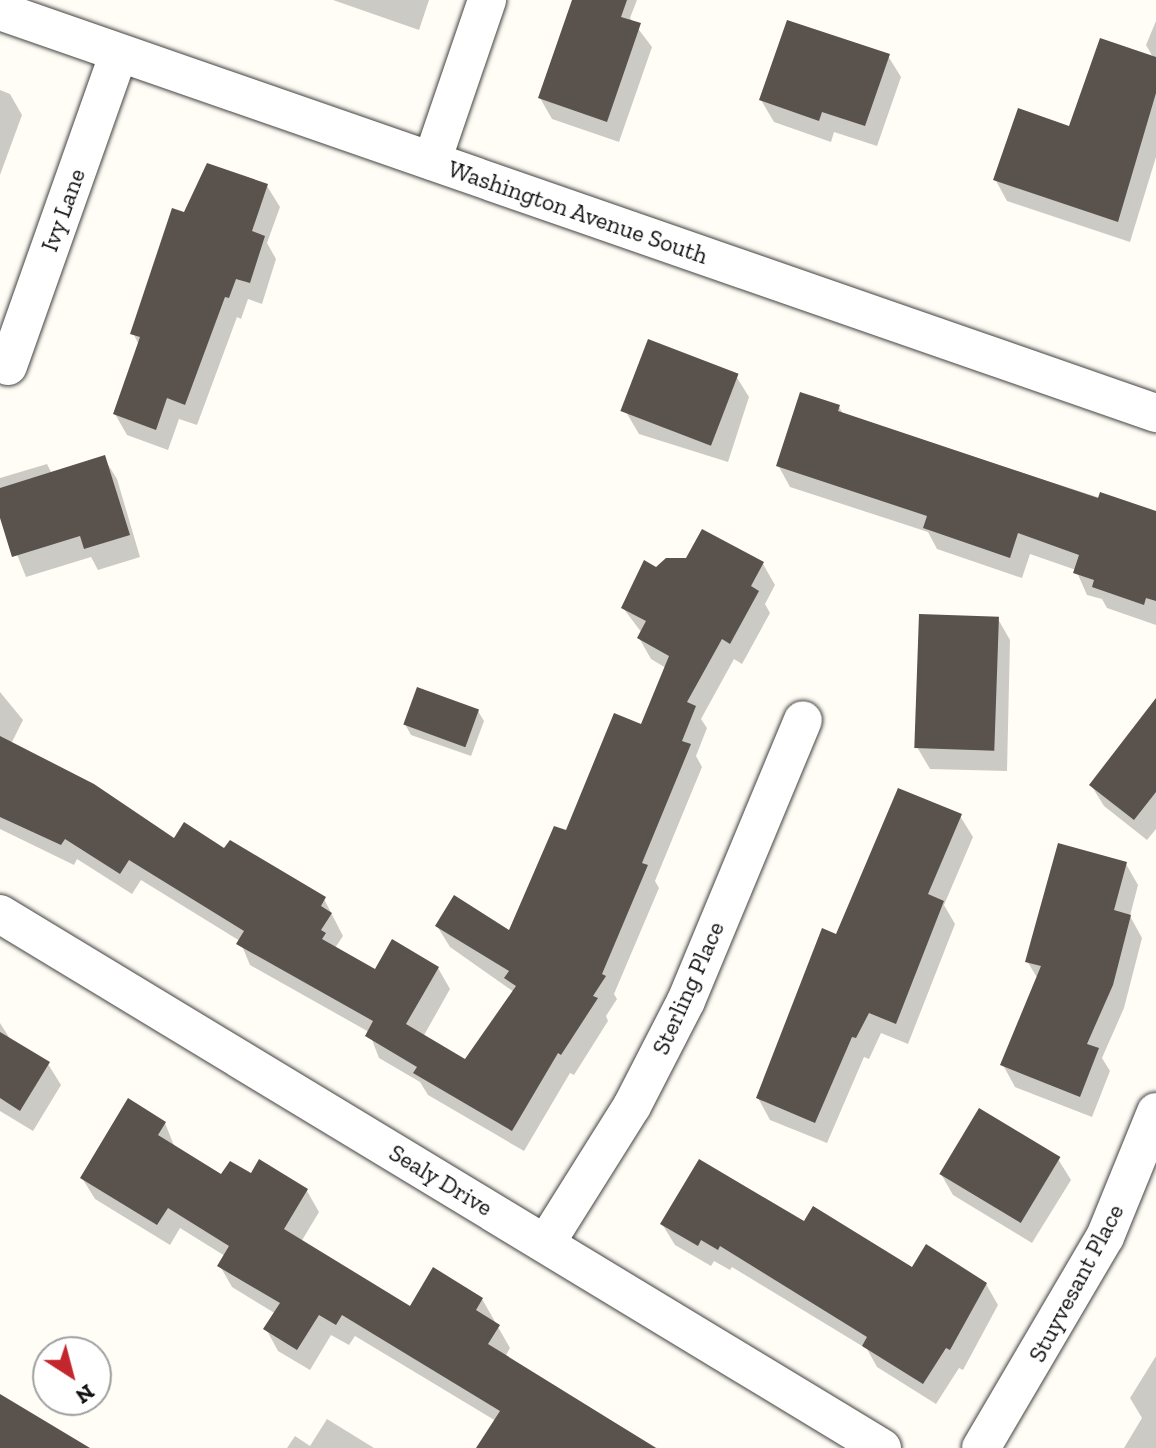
<!DOCTYPE html>
<html>
<head>
<meta charset="utf-8">
<style>
	body { margin:0 }
	#map { position:relative; width:1156px; height:1448px; overflow:hidden; background:#fffdf5; font-family:"Zilla Slab",serif }
	div>[style] { position:absolute }
	.shadow>* { inset:0; background:#0003 }
	.building>* { inset:0; background:#5a524d; transform-origin:0 0 }
	.roads { filter:drop-shadow(0 0 2px #444) drop-shadow(0 0 2px #444) }
	.street>* { height:38px; margin:-19px; padding:0 19px; transform-origin:19px; border-radius:19px; background:#fff }
	span { translate:-50% -50%; white-space:nowrap; text-align:center; line-height:1.15; -webkit-text-stroke:8px #fff; paint-order:stroke }
	.street-label { font-size:24px; color:#111 }
	.north { position:absolute; left:32px; top:1336px; width:80px; height:80px; box-sizing:border-box; background:#fff; border:2px solid #a0a0a0; border-radius:50%; rotate:144deg; font-size:22px; font-weight:700; line-height:32px; text-align:center; color:#111 }
	.north::after { content:''; display:block; margin:auto; width:28px; height:36px; background:#c4262e; clip-path:polygon(50% 0,100% 100%,50% 72%,0 100%) }
</style>
</head>
<body>
<div id="map">
	<div class="shadow">
		<i style="clip-path:polygon(333px 0,429px 0,419px 30px)"></i>
		<i style="clip-path:polygon(574px 0,637px 0,630px 18px,652px 47px,619px 142px,552px 119px,540px 98px)"></i>
		<i style="clip-path:polygon(1156px 21px,1156px 157px,1130px 242px,1007px 201px,995px 179px,1071px 129px,1154px 59px,1146px 45px)"></i>
		<i style="clip-path:polygon(888px 56px,901px 77px,877px 146px,834px 132px,831px 142px,774px 122px,761px 100px)"></i>
		<i style="clip-path:polygon(0 90px,10px 94px,22px 115px,0 175px)"></i>
		<i style="clip-path:polygon(267px 186px,280px 207px,267px 243px,276px 259px,262px 304px,248px 299px,241px 319px,237px 317px,197px 425px,179px 419px,168px 450px,127px 435px,115px 414px,139px 345px,133px 333px,185px 215px)"></i>
		<i style="clip-path:polygon(736px 376px,749px 397px,728px 462px,639px 434px,626px 412px)"></i>
		<i style="clip-path:polygon(839px 407px,844px 415px,1156px 516px,1156px 625px,1107px 608px,1102px 599px,1087px 595px,1076px 570px,1030px 554px,1022px 578px,937px 549px,928px 532px,790px 487px,778px 465px)"></i>
		<i style="clip-path:polygon(104px 458px,117px 479px,140px 557px,98px 570px,91px 557px,26px 577px,0 512px,0 478px,47px 464px,52px 474px)"></i>
		<i style="clip-path:polygon(763px 564px,775px 585px,765px 604px,770px 613px,742px 664px,734px 659px,701px 719px,707px 728px,696px 756px,702px 767px,655px 881px,659px 888px,614px 994px,617px 999px,606px 1016px,608px 1021px,574px 1075px,570px 1073px,524px 1151px,428px 1095px,420px 1082px,379px 1058px,369px 1032px,250px 965px,240px 941px,141px 880px,132px 894px,77px 859px,74px 865px,0 829px,0 692px,23px 720px,11px 744px,175px 841px,225px 850px,324px 899px,343px 936px,335px 948px,376px 972px,438px 968px,450px 989px,423px 1037px,466px 1062px,514px 992px,450px 947px,437px 926px,510px 933px,567px 833px,642px 726px,666px 668px,651px 659px,639px 638px,642px 633px,623px 608px,656px 569px)"></i>
		<i style="clip-path:polygon(998px 619px,1010px 640px,1007px 771px,930px 769px,917px 747px)"></i>
		<i style="clip-path:polygon(1156px 701px,1156px 829px,1147px 840px,1104px 806px,1091px 785px)"></i>
		<i style="clip-path:polygon(478px 711px,484px 721px,471px 756px,411px 735px,405px 724px)"></i>
		<i style="clip-path:polygon(960px 816px,973px 837px,944px 905px,955px 924px,908px 1044px,881px 1033px,869px 1059px,864px 1057px,827px 1143px,770px 1120px,758px 1098px,838px 937px)"></i>
		<i style="clip-path:polygon(1126px 864px,1138px 885px,1130px 916px,1142px 938px,1124px 1008px,1102px 1058px,1110px 1071px,1092px 1117px,1015px 1087px,1003px 1065px,1038px 979px,1027px 961px)"></i>
		<i style="clip-path:polygon(0 1023px,12px 1042px,48px 1064px,61px 1085px,33px 1131px,0 1111px)"></i>
		<i style="clip-path:polygon(165px 1123px,175px 1148px,222px 1177px,251px 1176px,307px 1191px,319px 1212px,301px 1242px,411px 1308px,482px 1299px,510px 1348px,505px 1357px,657px 1448px,486px 1448px,496px 1421px,355px 1336px,349px 1345px,331px 1335px,310px 1370px,278px 1351px,266px 1329px,276px 1314px,232px 1287px,220px 1266px,225px 1256px,180px 1228px,170px 1245px,95px 1199px,82px 1178px)"></i>
		<i style="clip-path:polygon(1058px 1159px,1071px 1180px,1032px 1243px,953px 1195px,941px 1174px)"></i>
		<i style="clip-path:polygon(662px 1224px,804px 1224px,912px 1270px,986px 1284px,998px 1305px,963px 1370px,959px 1368px,936px 1404px,877px 1367px,867px 1349px,732px 1267px,730px 1270px,714px 1261px,711px 1266px,675px 1245px)"></i>
		<i style="clip-path:polygon(1156px 1356px,1156px 1448px,1124px 1448px,1142px 1418px,1130px 1398px)"></i>
		<i style="clip-path:polygon(327px 1419px,374px 1448px,287px 1448px,295px 1436px,310px 1446px)"></i>
	</div>
	<div class="building">
		<i style="clip-path:polygon(572px 0,627px 0,621px 17px,641px 23px,607px 122px,538px 98px)"></i>
		<i style="clip-path:polygon(787px 20px,890px 54px,865px 126px,822px 112px,819px 121px,759px 100px)"></i>
		<i style="clip-path:polygon(1100px 38px,1156px 57px,1156px 93px,1118px 222px,993px 180px,1018px 108px,1069px 126px)"></i>
		<i style="clip-path:polygon(207px 163px,268px 184px,252px 231px,265px 236px,250px 283px,236px 279px,229px 298px,225px 297px,185px 405px,167px 398px,156px 430px,113px 414px,140px 337px,130px 334px,172px 208px,184px 212px)"></i>
		<i style="left:648px;top:339px;width:97px;height:77px;rotate:21deg"></i>
		<i style="clip-path:polygon(800px 392px,840px 405px,838px 411px,1098px 498px,1100px 492px,1156px 511px,1156px 601px,1146px 598px,1144px 605px,1092px 587px,1094px 580px,1073px 573px,1079px 555px,1018px 533px,1010px 558px,923px 528px,927px 516px,776px 466px)"></i>
		<i style="clip-path:polygon(105px 455px,130px 535px,84px 549px,80px 536px,12px 557px,0 518px,0 488px)"></i>
		<i style="clip-path:polygon(702px 529px,764px 562px,751px 586px,759px 591px,730px 644px,722px 639px,687px 702px,696px 706px,682px 741px,691px 744px,642px 863px,648px 865px,602px 974px,606px 976px,593px 996px,598px 998px,561px 1055px,558px 1053px,512px 1131px,413px 1073px,417px 1067px,365px 1036px,373px 1021px,236px 944px,244px 931px,129px 860px,120px 874px,65px 839px,61px 845px,0 817px,0 736px,94px 784px,174px 838px,184px 822px,224px 848px,230px 840px,326px 897px,321px 906px,332px 913px,321px 930px,326px 933px,322px 939px,375px 969px,392px 939px,439px 967px,406px 1024px,465px 1059px,516px 986px,504px 978px,509px 971px,435px 926px,454px 895px,509px 930px,554px 826px,566px 830px,614px 713px,641px 724px,669px 656px,637px 638px,646px 621px,621px 608px,644px 560px,656px 567px,666px 558px,686px 558px)"></i>
		<i style="left:919px;top:614px;width:80px;height:134px;rotate:2deg"></i>
		<i style="left:417px;top:687px;width:66px;height:40px;rotate:20deg"></i>
		<i style="clip-path:polygon(1156px 698px,1156px 792px,1134px 820px,1089px 785px)"></i>
		<i style="clip-path:polygon(898px 788px,962px 814px,928px 894px,944px 901px,896px 1024px,869px 1013px,856px 1038px,852px 1037px,815px 1123px,756px 1098px,822px 928px,836px 934px)"></i>
		<i style="clip-path:polygon(1058px 843px,1127px 862px,1114px 910px,1131px 915px,1113px 985px,1087px 1044px,1099px 1048px,1080px 1097px,1000px 1065px,1041px 966px,1025px 962px)"></i>
		<i style="clip-path:polygon(0 1032px,50px 1062px,20px 1111px,0 1098px)"></i>
		<i style="clip-path:polygon(128px 1098px,166px 1122px,158px 1135px,221px 1174px,230px 1161px,251px 1173px,259px 1159px,308px 1189px,284px 1229px,410px 1306px,433px 1267px,483px 1298px,476px 1310px,500px 1325px,488px 1344px,656px 1448px,476px 1448px,500px 1411px,342px 1315px,336px 1325px,319px 1315px,297px 1350px,263px 1329px,280px 1303px,217px 1266px,229px 1246px,168px 1208px,157px 1225px,80px 1178px)"></i>
		<i style="left:979px;top:1108px;width:95px;height:77px;rotate:31deg"></i>
		<i style="clip-path:polygon(699px 1159px,804px 1221px,813px 1206px,912px 1267px,926px 1244px,987px 1283px,950px 1350px,946px 1348px,923px 1384px,862px 1346px,867px 1337px,720px 1246px,718px 1250px,701px 1240px,698px 1246px,660px 1224px)"></i>
		<i style="clip-path:polygon(0 1394px,90px 1448px,0 1448px)"></i>
	</div>
	<div class="roads">
		<div class="street">
			<i style="left:0;top:11px;width:1224px;rotate:19.18deg"></i>
			<i style="left:432px;top:161px;width:170px;rotate:-71.1deg"></i>
			<i style="left:8px;top:366px;width:332px;rotate:-70.5deg"></i>
			<i style="left:0;top:914px;width:1031px;rotate:31.19deg"></i>
			<i style="left:546px;top:1243px;width:162px;rotate:-57.9deg"></i>
			<i style="left:632px;top:1106px;width:118px;rotate:-62.8deg"></i>
			<i style="left:686px;top:1001px;width:304px;rotate:-67.4deg"></i>
			<i style="left:981px;top:1448px;width:245px;rotate:-59.6deg"></i>
			<i style="left:1105px;top:1237px;width:135px;rotate:-67.8deg"></i>
		</div>
	</div>
	<div class="street-label">
		<span style="left:63px;top:210px;rotate:-70deg">Ivy Lane</span>
		<span style="left:578px;top:212px;rotate:19deg">Washington Avenue South</span>
		<span style="left:688px;top:988px;rotate:-66deg">Sterling Place</span>
		<span style="left:441px;top:1180px;rotate:31deg">Sealy Drive</span>
		<span style="left:1076px;top:1283px;rotate:-62deg">Stuyvesant Place</span>
	</div>
	<div class="north">N</div>
</div>
</body>
</html>
